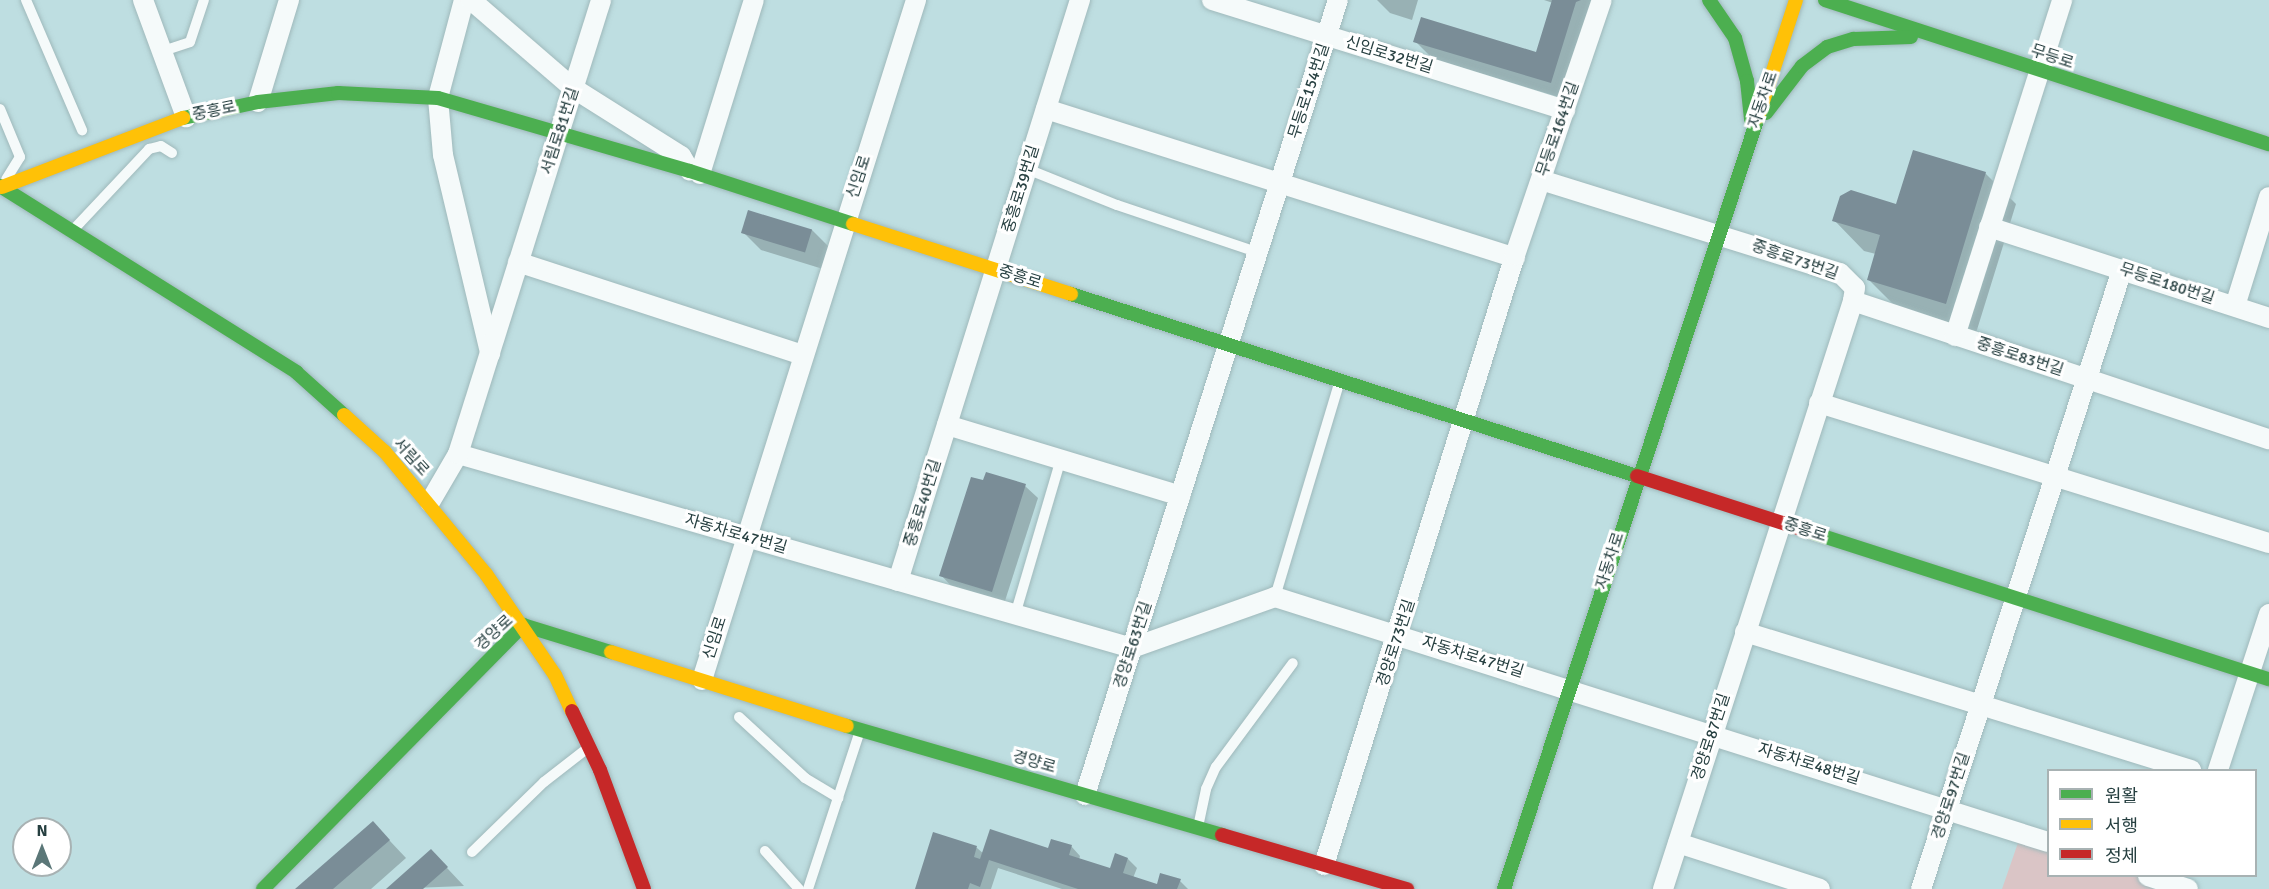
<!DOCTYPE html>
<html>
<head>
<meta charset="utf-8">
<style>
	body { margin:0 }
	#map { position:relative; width:2269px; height:889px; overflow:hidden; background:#bedee1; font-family:Signika,"Noto Sans KR",sans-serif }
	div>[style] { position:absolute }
	.green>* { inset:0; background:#dac5c6 }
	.shadow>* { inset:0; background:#0003 }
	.building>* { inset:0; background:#7a8d97; transform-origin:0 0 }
	.roads { filter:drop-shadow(0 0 2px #9fb9bb) drop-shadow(0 0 2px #9fb9bb) }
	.lane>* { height:10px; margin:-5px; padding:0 5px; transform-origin:5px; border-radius:5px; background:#f5fafa }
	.street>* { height:20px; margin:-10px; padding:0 10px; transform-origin:10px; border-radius:10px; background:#f5fafa }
	.fast>* { height:14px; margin:-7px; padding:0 7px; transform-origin:7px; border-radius:7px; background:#4caf50 }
	.slow>* { height:14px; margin:-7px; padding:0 7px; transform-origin:7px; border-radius:7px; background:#ffc107 }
	.jam>* { height:14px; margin:-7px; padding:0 7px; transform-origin:7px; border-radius:7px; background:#c62828 }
	span { translate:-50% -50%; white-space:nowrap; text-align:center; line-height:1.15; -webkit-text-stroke:6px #fff; paint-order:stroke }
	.street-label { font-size:16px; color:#263f40 }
	.legend { position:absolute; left:2047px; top:769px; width:210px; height:108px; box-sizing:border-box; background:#fff; border:2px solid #a8b2b3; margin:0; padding:8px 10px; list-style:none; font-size:18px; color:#263f40 }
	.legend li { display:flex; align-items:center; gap:12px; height:30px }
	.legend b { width:30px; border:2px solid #a8b2b3 }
	.north { position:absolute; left:12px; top:817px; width:60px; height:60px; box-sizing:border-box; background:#fff; border:2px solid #a8b2b3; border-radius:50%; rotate:0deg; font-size:16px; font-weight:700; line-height:24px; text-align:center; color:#263f40 }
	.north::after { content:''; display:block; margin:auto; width:21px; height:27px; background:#5b7778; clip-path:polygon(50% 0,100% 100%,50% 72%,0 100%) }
</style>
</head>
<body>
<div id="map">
	<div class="green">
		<i style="clip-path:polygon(2020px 837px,2048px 847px,2048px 876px,2134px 876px,2149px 880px,2153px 889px,2002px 889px)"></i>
	</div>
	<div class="shadow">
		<i style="clip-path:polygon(1377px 0,1418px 0,1412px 20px,1390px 13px)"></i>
		<i style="clip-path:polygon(1544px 0,1599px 0,1569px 100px,1433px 59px,1415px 41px,1537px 54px,1553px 3px)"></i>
		<i style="clip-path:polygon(1985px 173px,2016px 204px,1976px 333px,1899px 310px,1868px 279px,1876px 254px,1864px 251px,1834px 220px,1897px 205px)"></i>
		<i style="clip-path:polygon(812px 230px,830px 248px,823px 269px,761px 250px,743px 232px)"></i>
		<i style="clip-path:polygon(984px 482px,1025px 486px,1038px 498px,1004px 604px,953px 588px,941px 575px)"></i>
		<i style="clip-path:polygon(373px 823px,406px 858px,371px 889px,298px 889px)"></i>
		<i style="clip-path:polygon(934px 834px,977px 848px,984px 854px,1071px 846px,1080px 856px,1079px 860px,1111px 870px,1128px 859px,1137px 868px,1133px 878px,1158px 886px,1180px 881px,1188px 889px,1062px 889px,998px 868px,991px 889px,916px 889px)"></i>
		<i style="clip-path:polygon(431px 851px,464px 886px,388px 889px)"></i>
	</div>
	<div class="building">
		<i style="clip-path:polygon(1552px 0,1581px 0,1576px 2px,1551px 83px,1413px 42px,1421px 17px,1536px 52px)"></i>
		<i style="clip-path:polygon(1913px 150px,1986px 172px,1946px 304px,1867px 280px,1880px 235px,1832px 221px,1840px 196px,1851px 190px,1896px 204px)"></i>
		<i style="left:748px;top:210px;width:67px;height:24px;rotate:17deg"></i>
		<i style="clip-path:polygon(986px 472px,1026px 484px,992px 592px,939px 576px,971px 477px,983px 480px)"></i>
		<i style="clip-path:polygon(373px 821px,390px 840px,333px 889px,295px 889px)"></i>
		<i style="clip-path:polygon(990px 829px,1048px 848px,1051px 839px,1072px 845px,1069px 855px,1110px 868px,1115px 853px,1128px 858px,1123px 873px,1157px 884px,1160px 873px,1181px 879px,1177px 889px,1078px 889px,989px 860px,980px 887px,970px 883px,968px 889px,915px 889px,933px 832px,977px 846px,974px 857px,980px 859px)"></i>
		<i style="clip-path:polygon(431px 849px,448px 867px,423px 889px,386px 889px)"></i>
	</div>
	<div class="roads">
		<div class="lane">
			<i style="left:26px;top:0;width:142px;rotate:66.7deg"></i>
			<i style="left:163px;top:51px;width:28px;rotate:-18deg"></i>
			<i style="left:190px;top:42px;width:44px;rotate:-71.6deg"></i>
			<i style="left:0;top:109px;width:52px;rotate:67.4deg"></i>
			<i style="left:20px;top:157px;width:26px;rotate:122deg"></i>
			<i style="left:1027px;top:169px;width:97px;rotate:21.8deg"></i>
			<i style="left:1117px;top:205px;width:148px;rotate:18.6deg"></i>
			<i style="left:74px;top:229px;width:110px;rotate:-46.8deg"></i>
			<i style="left:149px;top:149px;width:12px;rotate:-14deg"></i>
			<i style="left:161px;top:146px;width:13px;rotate:32deg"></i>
			<i style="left:1275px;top:597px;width:226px;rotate:-73.3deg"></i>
			<i style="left:1015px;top:615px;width:163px;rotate:-73.6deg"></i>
			<i style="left:739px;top:717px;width:90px;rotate:42.7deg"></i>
			<i style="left:805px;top:778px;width:39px;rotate:31deg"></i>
			<i style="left:1198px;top:827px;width:39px;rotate:-78deg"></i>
			<i style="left:1206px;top:789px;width:24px;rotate:-66deg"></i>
			<i style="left:1216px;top:767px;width:129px;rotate:-53.5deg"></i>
			<i style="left:765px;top:851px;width:51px;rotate:48.2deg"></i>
			<i style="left:472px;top:852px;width:100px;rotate:-44.2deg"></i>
			<i style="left:544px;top:782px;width:57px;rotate:-37.9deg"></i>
			<i style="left:808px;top:889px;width:166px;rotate:-71.8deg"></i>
		</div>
		<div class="street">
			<i style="left:143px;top:0;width:125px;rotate:69.8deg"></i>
			<i style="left:464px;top:0;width:101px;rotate:104.9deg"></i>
			<i style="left:438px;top:98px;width:57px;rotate:85deg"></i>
			<i style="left:443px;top:155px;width:204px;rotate:76.6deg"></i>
			<i style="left:471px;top:0;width:135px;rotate:40.8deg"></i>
			<i style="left:573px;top:88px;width:128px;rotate:32.2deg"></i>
			<i style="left:681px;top:156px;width:17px;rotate:59deg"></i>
			<i style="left:1212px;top:0;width:370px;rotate:17.3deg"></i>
			<i style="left:258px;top:102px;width:107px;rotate:-73.1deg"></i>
			<i style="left:1046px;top:109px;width:492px;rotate:17.6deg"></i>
			<i style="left:700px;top:174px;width:182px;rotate:-72.8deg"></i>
			<i style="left:1541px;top:180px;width:313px;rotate:17.3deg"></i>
			<i style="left:1840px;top:273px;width:21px;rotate:45deg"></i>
			<i style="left:1855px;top:288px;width:13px;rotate:99deg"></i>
			<i style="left:1853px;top:301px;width:438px;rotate:18.4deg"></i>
			<i style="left:1989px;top:227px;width:294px;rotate:18deg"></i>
			<i style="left:518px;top:262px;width:300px;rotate:18.1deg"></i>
			<i style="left:2235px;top:306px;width:114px;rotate:-72.7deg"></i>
			<i style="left:1955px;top:336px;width:353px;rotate:-72.3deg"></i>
			<i style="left:1819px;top:403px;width:471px;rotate:17.3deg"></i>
			<i style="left:947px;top:425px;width:244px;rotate:16.9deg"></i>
			<i style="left:458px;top:454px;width:701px;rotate:16.06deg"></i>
			<i style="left:1132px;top:648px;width:152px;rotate:-19.6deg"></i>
			<i style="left:1275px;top:597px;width:811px;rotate:17.59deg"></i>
			<i style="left:430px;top:502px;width:56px;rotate:-59.7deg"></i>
			<i style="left:458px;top:454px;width:476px;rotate:-72.5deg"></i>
			<i style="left:898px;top:581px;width:609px;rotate:-72.61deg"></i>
			<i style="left:1745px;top:632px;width:467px;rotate:17.2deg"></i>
			<i style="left:702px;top:680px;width:713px;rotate:-72.53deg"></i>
			<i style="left:2218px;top:770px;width:164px;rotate:-71.9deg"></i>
			<i style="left:1085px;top:795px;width:834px;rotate:-72.35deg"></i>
			<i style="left:1678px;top:843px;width:149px;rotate:17.9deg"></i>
			<i style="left:1324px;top:865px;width:639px;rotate:-72.61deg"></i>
			<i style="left:1515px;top:255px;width:269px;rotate:-71.2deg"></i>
			<i style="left:2148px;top:876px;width:42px;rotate:18deg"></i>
			<i style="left:1663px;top:889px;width:618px;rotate:-72.09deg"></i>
			<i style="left:1921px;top:889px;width:651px;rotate:-72.01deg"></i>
		</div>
		<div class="fast">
			<i style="left:1709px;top:0;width:46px;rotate:55.6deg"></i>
			<i style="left:1735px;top:38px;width:45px;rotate:74.4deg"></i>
			<i style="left:1747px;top:81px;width:39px;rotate:84deg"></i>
			<i style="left:1825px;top:0;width:467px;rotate:18deg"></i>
			<i style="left:1766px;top:113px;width:59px;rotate:-52.5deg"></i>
			<i style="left:1802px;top:66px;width:31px;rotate:-37deg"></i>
			<i style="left:1827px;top:47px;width:28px;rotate:-17deg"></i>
			<i style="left:1854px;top:39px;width:57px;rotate:-2deg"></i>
			<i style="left:183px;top:118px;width:77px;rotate:-12deg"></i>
			<i style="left:258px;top:102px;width:81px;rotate:-6.4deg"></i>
			<i style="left:338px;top:93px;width:100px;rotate:2.9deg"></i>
			<i style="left:438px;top:98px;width:262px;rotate:16.2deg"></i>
			<i style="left:690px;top:171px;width:171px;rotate:18deg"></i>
			<i style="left:0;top:186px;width:350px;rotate:32.1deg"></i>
			<i style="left:296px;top:372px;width:64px;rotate:41.9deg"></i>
			<i style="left:1071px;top:294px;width:595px;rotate:17.83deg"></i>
			<i style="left:1807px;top:531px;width:485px;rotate:17.8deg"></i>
			<i style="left:847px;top:726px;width:391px;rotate:16.2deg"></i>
			<i style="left:263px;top:889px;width:371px;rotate:-45.4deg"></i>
			<i style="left:523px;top:625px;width:92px;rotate:17.1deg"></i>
			<i style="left:1504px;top:889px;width:813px;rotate:-71.79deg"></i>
		</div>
		<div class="slow">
			<i style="left:1758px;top:117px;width:123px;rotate:-72deg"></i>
			<i style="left:2px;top:187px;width:194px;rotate:-20.9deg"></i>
			<i style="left:853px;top:224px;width:229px;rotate:17.8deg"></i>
			<i style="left:344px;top:415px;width:55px;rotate:42.1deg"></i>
			<i style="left:385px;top:452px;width:158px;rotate:50.4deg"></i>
			<i style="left:486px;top:574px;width:122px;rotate:55.7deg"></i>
			<i style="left:555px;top:675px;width:40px;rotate:65deg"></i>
			<i style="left:611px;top:652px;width:247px;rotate:17.4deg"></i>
		</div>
		<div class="jam">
			<i style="left:1637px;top:476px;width:179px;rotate:17.9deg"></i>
			<i style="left:572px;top:711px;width:65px;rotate:64.6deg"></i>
			<i style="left:600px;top:770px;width:127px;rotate:69.7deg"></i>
			<i style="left:1222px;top:835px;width:193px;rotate:16.3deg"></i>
		</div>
	</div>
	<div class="street-label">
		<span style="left:1389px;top:55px;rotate:17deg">신임로32번길</span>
		<span style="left:2052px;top:57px;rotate:18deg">무등로</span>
		<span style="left:1309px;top:91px;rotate:-72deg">무등로154번길</span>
		<span style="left:1763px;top:100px;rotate:-71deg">자동차로</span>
		<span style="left:214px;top:111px;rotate:-12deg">중흥로</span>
		<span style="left:1558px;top:129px;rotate:-71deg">무등로164번길</span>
		<span style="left:560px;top:131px;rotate:-72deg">서림로81번길</span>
		<span style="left:859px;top:177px;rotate:-72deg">신임로</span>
		<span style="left:1021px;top:189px;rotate:-73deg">중흥로39번길</span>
		<span style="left:1795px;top:260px;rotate:19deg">중흥로73번길</span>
		<span style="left:1020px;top:277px;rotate:18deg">중흥로</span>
		<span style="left:2167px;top:284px;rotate:18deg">무등로180번길</span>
		<span style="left:2020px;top:357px;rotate:18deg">중흥로83번길</span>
		<span style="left:411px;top:457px;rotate:48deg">서림로</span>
		<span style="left:923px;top:503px;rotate:-73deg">중흥로40번길</span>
		<span style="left:1805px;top:530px;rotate:18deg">중흥로</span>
		<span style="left:736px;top:534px;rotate:16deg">자동차로47번길</span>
		<span style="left:1610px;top:561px;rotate:-72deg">자동차로</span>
		<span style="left:494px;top:633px;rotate:-42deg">경양로</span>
		<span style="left:715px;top:638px;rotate:-72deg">신임로</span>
		<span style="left:1396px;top:643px;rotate:-72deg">경양로73번길</span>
		<span style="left:1133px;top:645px;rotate:-72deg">경양로63번길</span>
		<span style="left:1473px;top:657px;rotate:17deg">자동차로47번길</span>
		<span style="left:1711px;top:737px;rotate:-72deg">경양로87번길</span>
		<span style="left:1034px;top:762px;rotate:16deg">경양로</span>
		<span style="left:1809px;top:764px;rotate:17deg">자동차로48번길</span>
		<span style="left:1951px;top:796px;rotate:-72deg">경양로97번길</span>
	</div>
	<ul class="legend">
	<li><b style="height:8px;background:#4caf50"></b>원활</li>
	<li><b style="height:8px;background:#ffc107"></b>서행</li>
	<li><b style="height:8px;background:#c62828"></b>정체</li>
	</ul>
	<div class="north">N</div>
</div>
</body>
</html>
